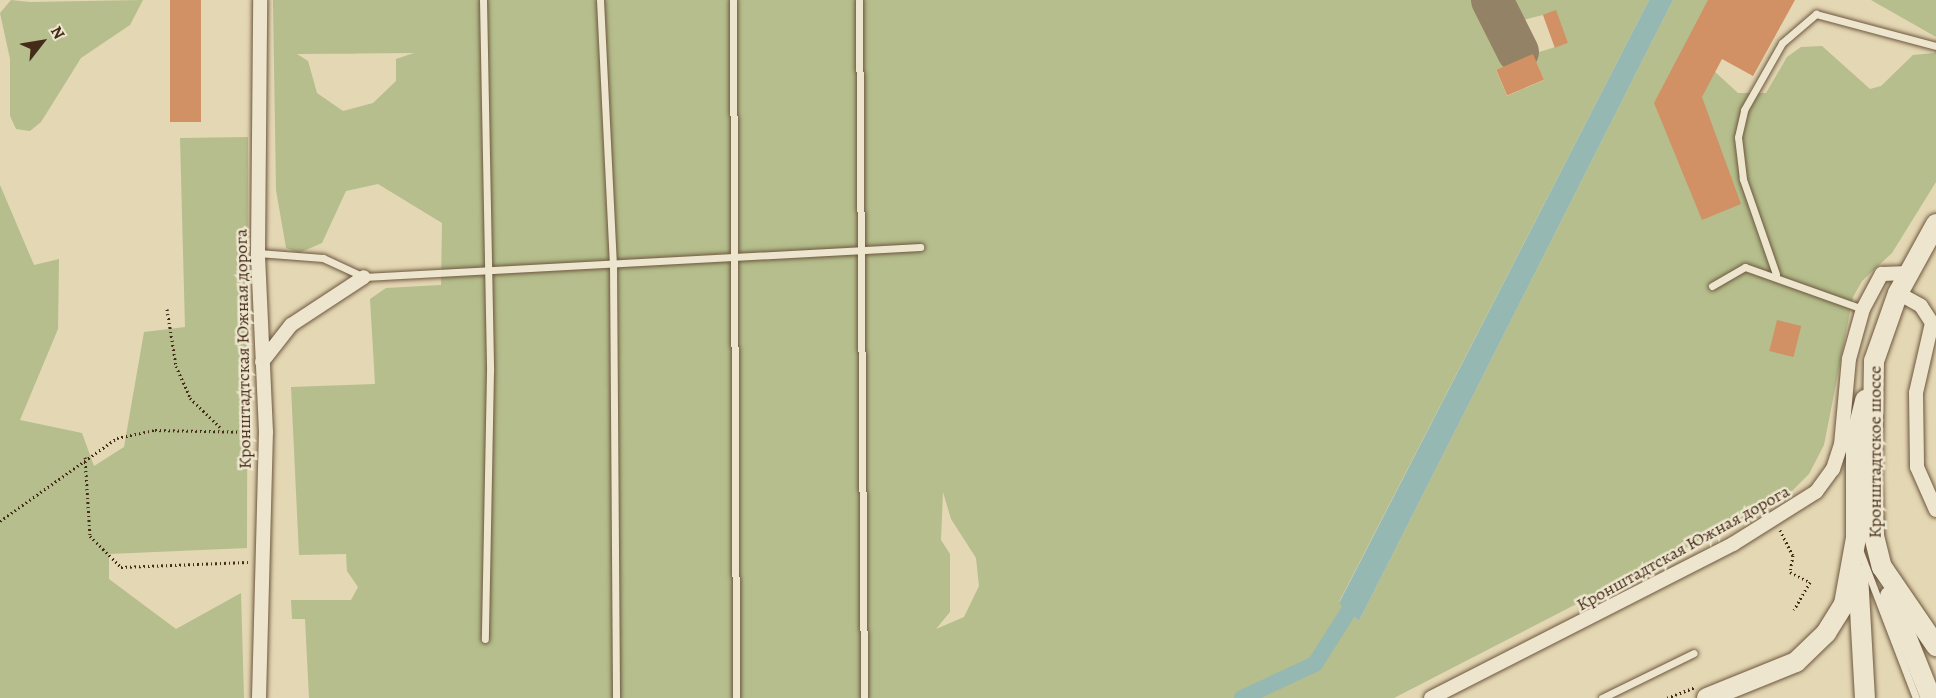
<!DOCTYPE html>
<html>
<head>
<meta charset="utf-8">
<style>
	body { margin:0 }
	#map { position:relative; width:1936px; height:698px; overflow:hidden; background:#e4d7b3; font-family:Alegreya,serif }
	div>[style] { position:absolute }
	.green>* { inset:0; background:#b5be8c }
	.water>* { inset:0; background:#96b8b2 }
	.canal>* { height:16px; margin:-8px; padding:0 8px; transform-origin:8px; border-radius:8px; background:#96b8b2 }
	.taxiway>* { height:42px; margin:-21px; padding:0 21px; transform-origin:21px; border-radius:21px; background:#948266 }
	.building>* { inset:0; background:#d19164; transform-origin:0 0 }
	.path>* { height:3px; margin-top:-1.5px; transform-origin:0; background:repeating-linear-gradient(90deg,#452c18 0 1.5px,transparent 0 4.5px) }
	.roads { filter:drop-shadow(0 0 2px #6d573f) drop-shadow(0 0 2px #6d573f) }
	.lane>* { height:7px; margin:-3.5px; padding:0 3.5px; transform-origin:3.5px; border-radius:3.5px; background:#ede5ce }
	.street>* { height:14px; margin:-7px; padding:0 7px; transform-origin:7px; border-radius:7px; background:#ede5ce }
	.secondary>* { height:20px; margin:-10px; padding:0 10px; transform-origin:10px; border-radius:10px; background:#ede5ce }
	span { translate:-50% -50%; white-space:nowrap; text-align:center; line-height:1.15; -webkit-text-stroke:5px #ede5ce; paint-order:stroke }
	.street-label { font-size:18px; color:#452c18 }
	.north { position:absolute; left:12px; top:12px; width:60px; height:60px; -webkit-text-stroke:4px #ede5ce; paint-order:stroke; rotate:59deg; font-size:16px; font-weight:700; line-height:24px; text-align:center; color:#452c18 }
	.north::after { content:''; display:block; margin:auto; width:21px; height:27px; background:#452c18; clip-path:polygon(50% 0,100% 100%,50% 72%,0 100%) }
</style>
</head>
<body>
<div id="map">
	<div class="green">
		<i style="clip-path:polygon(11px 0,30px 2px,143px 0,130px 25px,81px 58px,41px 122px,30px 131px,16px 129px,10px 116px,10px 59px,0 13px)"></i>
		<i style="clip-path:polygon(evenodd,273px 0,1485px 0,1513px 62px,1496px 70px,1507px 96px,1544px 80px,1533px 54px,1568px 43px,1543px 15px,1515px 22px,1497px 0,1649px 0,1339px 602px,1359px 621px,1673px 0,1763px 0,1701px 59px,1738px 93px,1766px 93px,1787px 57px,1801px 47px,1822px 46px,1870px 89px,1881px 86px,1913px 55px,1934px 53px,1936px 37px,1871px 0,1936px 0,1936px 182px,1892px 253px,1862px 281px,1853px 297px,1824px 445px,1809px 474px,1788px 495px,1394px 698px,309px 698px,305px 619px,292px 619px,291px 600px,351px 600px,358px 587px,347px 571px,346px 554px,299px 555px,291px 387px,375px 384px,370px 299px,386px 288px,441px 285px,442px 223px,378px 184px,346px 191px,322px 243px,299px 253px,286px 248px,276px 190px,273px 0,414px 53px,396px 59px,396px 81px,373px 103px,343px 111px,317px 93px,308px 61px,297px 54px,414px 53px,273px 0,943px 492px,951px 519px,976px 558px,979px 586px,964px 617px,936px 629px,950px 612px,950px 554px,941px 540px,943px 492px)"></i>
		<i style="clip-path:polygon(248px 137px,247px 548px,109px 554px,109px 579px,176px 629px,241px 593px,244px 698px,0 698px,0 185px,34px 265px,59px 259px,58px 329px,20px 420px,82px 433px,94px 466px,124px 447px,144px 332px,185px 327px,180px 138px)"></i>
	</div>
	<div class="water">
		<i style="clip-path:polygon(1649px 0,1673px 0,1359px 621px,1339px 603px)"></i>
	</div>
	<div class="canal">
		<i style="left:1242px;top:698px;width:81px;rotate:-25deg"></i>
		<i style="left:1315px;top:664px;width:84px;rotate:-57.6deg"></i>
	</div>
	<div class="taxiway">
		<i style="left:1492px;top:0;width:58px;rotate:63.4deg"></i>
	</div>
	<div class="building">
		<i style="left:170px;top:0;width:31px;height:122px"></i>
		<i style="clip-path:polygon(1708px 0,1795px 0,1753px 76px,1722px 59px,1702px 97px,1741px 204px,1702px 220px,1654px 103px)"></i>
		<i style="left:1556px;top:10px;width:35px;height:14px;rotate:70deg"></i>
		<i style="left:1533px;top:54px;width:28px;height:40px;rotate:67deg"></i>
		<i style="left:1777px;top:320px;width:25px;height:32px;rotate:14deg"></i>
	</div>
	<div class="path">
		<i style="left:167px;top:309px;width:58px;rotate:81deg"></i>
		<i style="left:176px;top:366px;width:35px;rotate:66deg"></i>
		<i style="left:190px;top:398px;width:45px;rotate:44.1deg"></i>
		<i style="left:85px;top:457px;width:79px;rotate:86.4deg"></i>
		<i style="left:90px;top:536px;width:44px;rotate:45deg"></i>
		<i style="left:121px;top:567px;width:127px;rotate:-2.3deg"></i>
		<i style="left:0;top:521px;width:143px;rotate:-35.4deg"></i>
		<i style="left:117px;top:438px;width:39px;rotate:-12deg"></i>
		<i style="left:155px;top:430px;width:97px;rotate:1.2deg"></i>
		<i style="left:1780px;top:530px;width:28px;rotate:63deg"></i>
		<i style="left:1793px;top:555px;width:17px;rotate:100deg"></i>
		<i style="left:1790px;top:572px;width:22px;rotate:27deg"></i>
		<i style="left:1810px;top:582px;width:32px;rotate:120deg"></i>
		<i style="left:1667px;top:698px;width:30px;rotate:-21deg"></i>
	</div>
	<div class="roads">
		<div class="lane">
			<i style="left:483px;top:0;width:371px;rotate:88.9deg"></i>
			<i style="left:490px;top:371px;width:268px;rotate:91.1deg"></i>
			<i style="left:600px;top:0;width:264px;rotate:87.2deg"></i>
			<i style="left:613px;top:264px;width:434px;rotate:89.6deg"></i>
			<i style="left:733px;top:0;width:698px;rotate:89.75deg"></i>
			<i style="left:859px;top:0;width:698px;rotate:89.59deg"></i>
			<i style="left:258px;top:253px;width:65px;rotate:4.4deg"></i>
			<i style="left:323px;top:258px;width:45px;rotate:24.9deg"></i>
			<i style="left:364px;top:277px;width:557px;rotate:-3.09deg"></i>
			<i style="left:1776px;top:274px;width:101px;rotate:-109.2deg"></i>
			<i style="left:1743px;top:179px;width:42px;rotate:-96.8deg"></i>
			<i style="left:1738px;top:137px;width:28px;rotate:-77deg"></i>
			<i style="left:1744px;top:110px;width:77px;rotate:-60.4deg"></i>
			<i style="left:1782px;top:43px;width:45px;rotate:-40.5deg"></i>
			<i style="left:1816px;top:14px;width:124px;rotate:14.9deg"></i>
			<i style="left:1712px;top:286px;width:38px;rotate:-30deg"></i>
			<i style="left:1745px;top:267px;width:125px;rotate:19.6deg"></i>
			<i style="left:1860px;top:552px;width:156px;rotate:69deg"></i>
			<i style="left:1602px;top:698px;width:102px;rotate:-26.1deg"></i>
		</div>
		<div class="street">
			<i style="left:1898px;top:293px;width:26px;rotate:29deg"></i>
			<i style="left:1921px;top:306px;width:20px;rotate:57deg"></i>
			<i style="left:1932px;top:323px;width:72px;rotate:102.9deg"></i>
			<i style="left:1916px;top:393px;width:74px;rotate:89.2deg"></i>
			<i style="left:1917px;top:467px;width:47px;rotate:66.2deg"></i>
			<i style="left:262px;top:362px;width:47px;rotate:-51.9deg"></i>
			<i style="left:291px;top:325px;width:87px;rotate:-33.3deg"></i>
			<i style="left:259px;top:698px;width:266px;rotate:-88.5deg"></i>
			<i style="left:266px;top:432px;width:179px;rotate:-92.6deg"></i>
			<i style="left:258px;top:253px;width:253px;rotate:-89.5deg"></i>
			<i style="left:1431px;top:698px;width:339px;rotate:-27deg"></i>
			<i style="left:1733px;top:544px;width:98px;rotate:-32.1deg"></i>
			<i style="left:1816px;top:492px;width:29px;rotate:-54deg"></i>
			<i style="left:1833px;top:469px;width:25px;rotate:-72deg"></i>
			<i style="left:1841px;top:445px;width:86px;rotate:-84.7deg"></i>
			<i style="left:1849px;top:359px;width:52px;rotate:-74.4deg"></i>
			<i style="left:1863px;top:309px;width:40px;rotate:-62deg"></i>
			<i style="left:1882px;top:274px;width:26px;rotate:-2deg"></i>
		</div>
		<div class="secondary">
			<i style="left:1936px;top:224px;width:79px;rotate:118.8deg"></i>
			<i style="left:1898px;top:293px;width:72px;rotate:109.4deg"></i>
			<i style="left:1874px;top:361px;width:117px;rotate:91deg"></i>
			<i style="left:1872px;top:478px;width:58px;rotate:88deg"></i>
			<i style="left:1874px;top:536px;width:32px;rotate:76deg"></i>
			<i style="left:1882px;top:567px;width:96px;rotate:55.6deg"></i>
			<i style="left:1858px;top:574px;width:124px;rotate:86.8deg"></i>
			<i style="left:1890px;top:596px;width:110px;rotate:68.1deg"></i>
			<i style="left:1707px;top:698px;width:96px;rotate:-22deg"></i>
			<i style="left:1796px;top:662px;width:42px;rotate:-44deg"></i>
			<i style="left:1826px;top:633px;width:34px;rotate:-58deg"></i>
			<i style="left:1844px;top:604px;width:67px;rotate:-79.7deg"></i>
			<i style="left:1856px;top:538px;width:101px;rotate:-90deg"></i>
			<i style="left:1856px;top:437px;width:38px;rotate:-76deg"></i>
		</div>
	</div>
	<div class="street-label">
		<span style="left:243px;top:349px;rotate:-91deg">Кронштадтская Южная дорога</span>
		<span style="left:1875px;top:452px;rotate:-90deg">Кронштадтское шоссе</span>
		<span style="left:1683px;top:548px;rotate:-29deg">Кронштадтская Южная дорога</span>
	</div>
	<div class="north">N</div>
</div>
</body>
</html>
